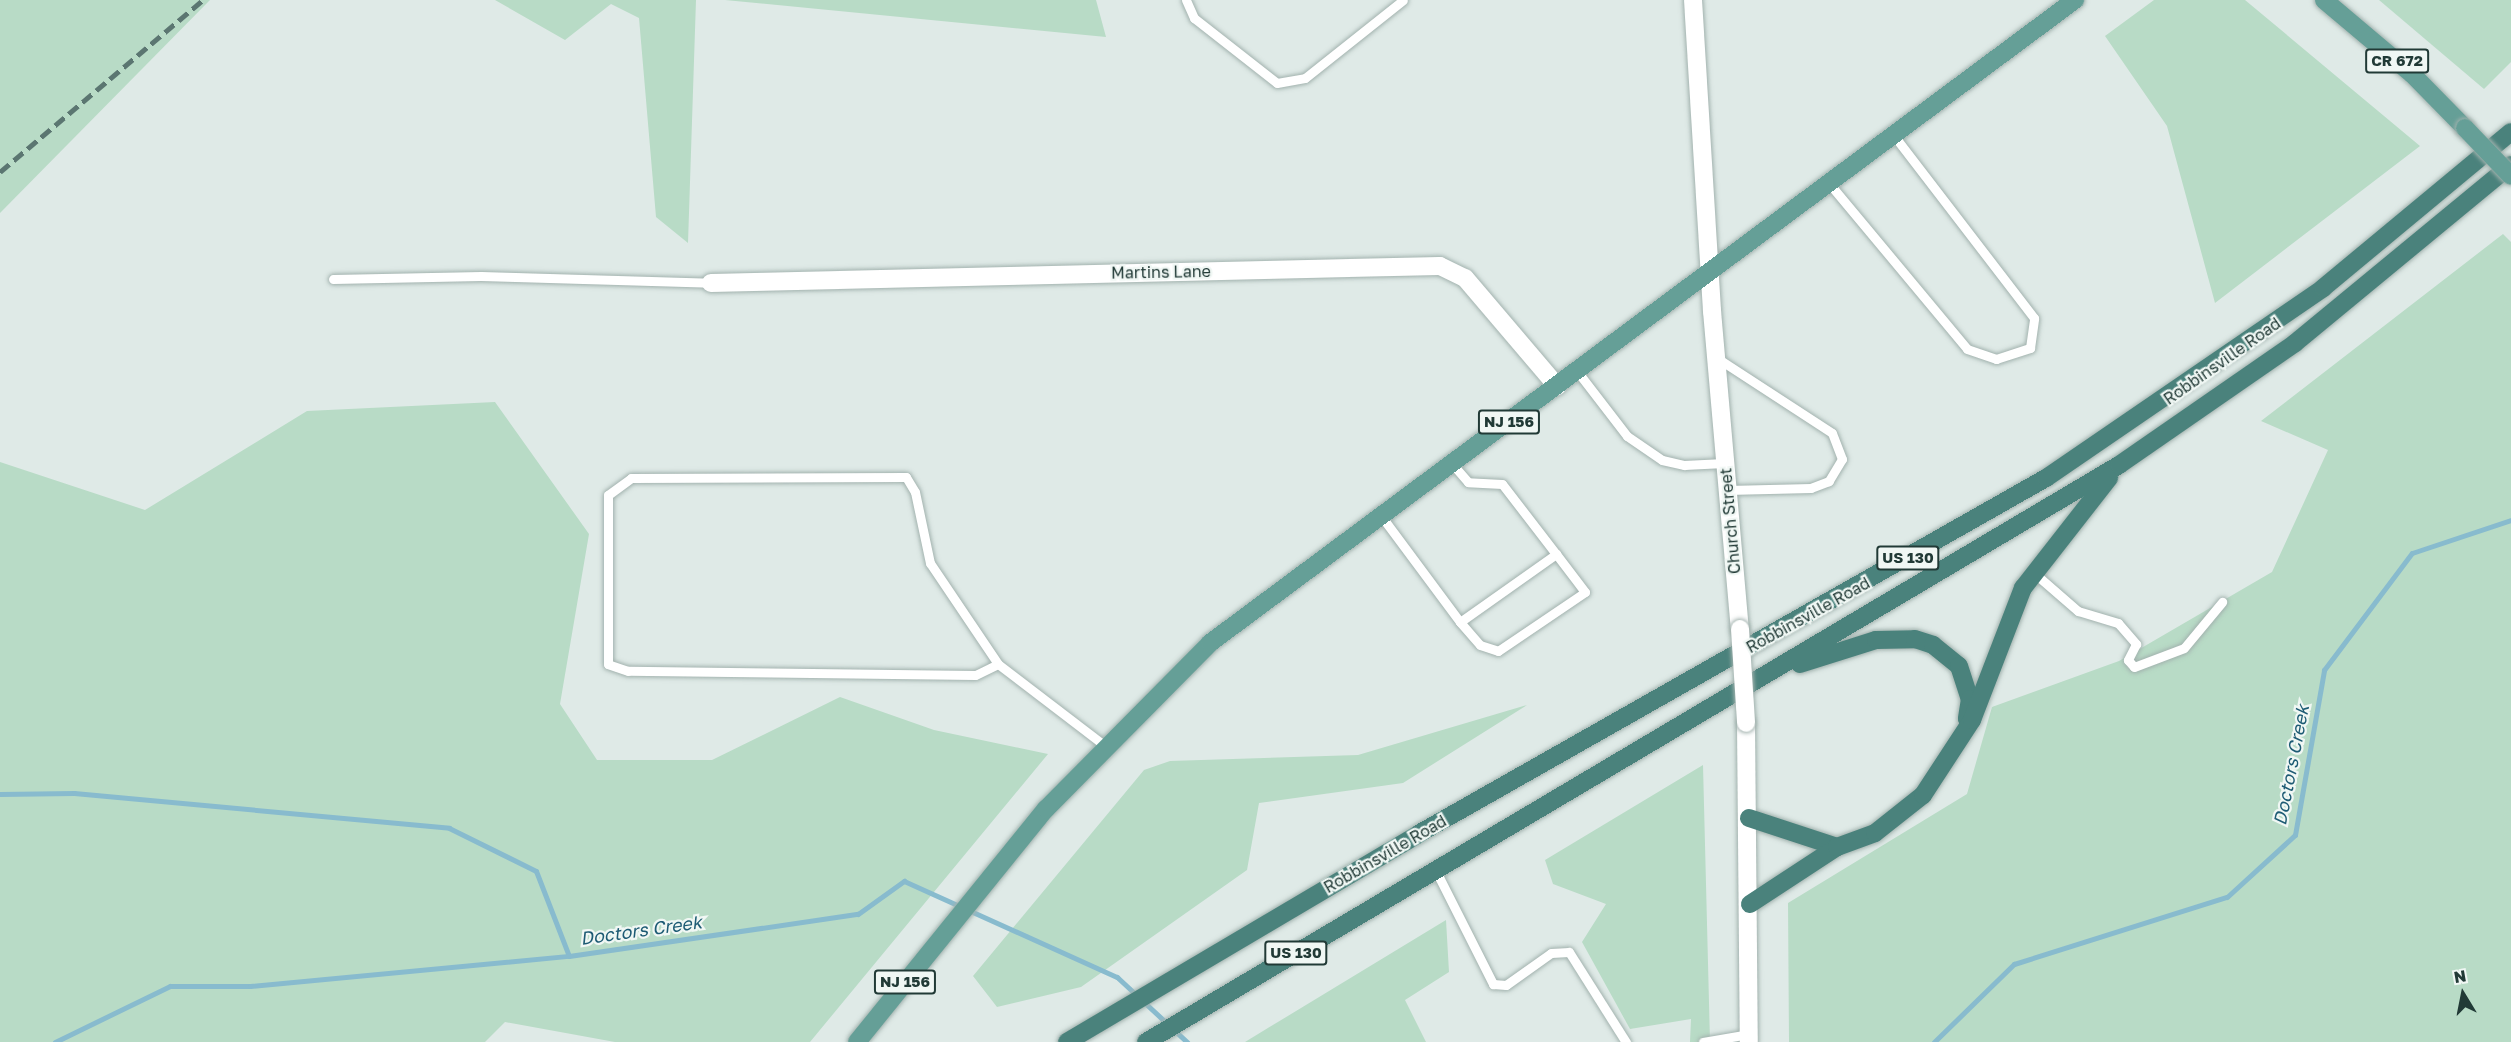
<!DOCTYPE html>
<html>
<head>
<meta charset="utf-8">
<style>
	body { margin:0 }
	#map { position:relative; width:2511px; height:1042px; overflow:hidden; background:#dfeae7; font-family:"Golos Text",sans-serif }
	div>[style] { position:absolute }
	.green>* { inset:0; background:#b8dbc6 }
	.stream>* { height:5px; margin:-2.5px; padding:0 2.5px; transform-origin:2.5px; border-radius:2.5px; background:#88bbce }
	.roads { filter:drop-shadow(0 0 2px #a2b2ae) drop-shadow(0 0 2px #a2b2ae) }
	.service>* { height:9px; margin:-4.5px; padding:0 4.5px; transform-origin:4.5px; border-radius:4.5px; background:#fff }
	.minor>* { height:18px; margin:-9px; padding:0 9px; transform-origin:9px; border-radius:9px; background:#fff }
	.tertiary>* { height:18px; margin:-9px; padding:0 9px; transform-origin:9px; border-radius:9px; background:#fff }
	.primary>* { height:18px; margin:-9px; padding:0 9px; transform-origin:9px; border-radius:9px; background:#659f97 }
	.trunk>* { height:18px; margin:-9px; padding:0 9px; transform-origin:9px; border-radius:9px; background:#4a827c }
	.rail>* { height:4.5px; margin-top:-2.25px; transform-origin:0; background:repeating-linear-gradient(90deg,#5b7671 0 12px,transparent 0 18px) }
	.bridges { filter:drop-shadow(0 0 2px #a2b2ae) drop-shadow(0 0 2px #a2b2ae) }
	.tertiary-bridge>* { height:18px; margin:-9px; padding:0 9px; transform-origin:9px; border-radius:9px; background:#fff }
	.primary-bridge>* { height:18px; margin:-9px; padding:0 9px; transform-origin:9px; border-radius:9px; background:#659f97 }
	span { translate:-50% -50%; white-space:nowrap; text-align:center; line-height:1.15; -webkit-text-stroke:4.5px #f0f7f4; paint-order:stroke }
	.shield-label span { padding:2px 4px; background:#f0f7f4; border:2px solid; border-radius:4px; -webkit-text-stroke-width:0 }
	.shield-label { font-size:15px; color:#213a36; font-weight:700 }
	.street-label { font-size:16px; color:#213a36 }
	.water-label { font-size:18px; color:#1d5b74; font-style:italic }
	.north { position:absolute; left:2433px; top:964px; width:60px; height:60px; -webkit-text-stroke:4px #f0f7f4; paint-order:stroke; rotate:350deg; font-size:16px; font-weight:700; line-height:24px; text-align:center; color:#213a36 }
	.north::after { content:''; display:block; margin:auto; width:21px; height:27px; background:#213a36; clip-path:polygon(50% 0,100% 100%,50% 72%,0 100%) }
</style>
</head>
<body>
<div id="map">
	<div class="green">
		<i style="clip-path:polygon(0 0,210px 0,0 213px)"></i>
		<i style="clip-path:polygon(495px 0,696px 0,688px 243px,656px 217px,639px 18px,611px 4px,565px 40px)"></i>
		<i style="clip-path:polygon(725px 0,1096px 0,1106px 37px)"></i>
		<i style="clip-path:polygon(2154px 0,2245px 0,2420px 146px,2215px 303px,2167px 126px,2105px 36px)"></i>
		<i style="clip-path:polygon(2379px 0,2511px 0,2511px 62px,2484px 89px)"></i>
		<i style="clip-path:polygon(2503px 234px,2511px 242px,2511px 1042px,1789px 1042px,1788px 903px,1967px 794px,1992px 707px,2119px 661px,2272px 572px,2328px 450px,2261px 421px)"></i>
		<i style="clip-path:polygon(495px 402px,589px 534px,560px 704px,597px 760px,712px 760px,840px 697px,934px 730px,1048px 754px,810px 1042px,615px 1042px,505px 1022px,485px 1042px,0 1042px,0 462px,145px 510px,307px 411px)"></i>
		<i style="clip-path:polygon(1527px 705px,1403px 783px,1259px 803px,1247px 870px,1081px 987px,997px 1007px,973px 976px,1144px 770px,1170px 761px,1358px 755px)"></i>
		<i style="clip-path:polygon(1703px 765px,1710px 1042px,1690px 1042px,1691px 1019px,1630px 1029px,1582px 942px,1606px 904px,1553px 884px,1545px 860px)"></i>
		<i style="clip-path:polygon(1446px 920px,1449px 972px,1405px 1000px,1426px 1042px,1245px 1042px)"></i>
	</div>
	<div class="stream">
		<i style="left:0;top:794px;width:74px;rotate:-0.8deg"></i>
		<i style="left:74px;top:793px;width:377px;rotate:5.3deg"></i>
		<i style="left:449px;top:828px;width:97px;rotate:26.3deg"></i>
		<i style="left:536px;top:871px;width:91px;rotate:68.8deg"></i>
		<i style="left:55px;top:1042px;width:128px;rotate:-26deg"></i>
		<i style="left:170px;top:986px;width:80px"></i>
		<i style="left:250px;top:986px;width:320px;rotate:-5.4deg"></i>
		<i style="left:569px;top:956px;width:292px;rotate:-8.3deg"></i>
		<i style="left:858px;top:914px;width:57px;rotate:-35.7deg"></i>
		<i style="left:904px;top:881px;width:234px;rotate:24.3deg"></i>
		<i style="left:1117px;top:977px;width:96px;rotate:42.9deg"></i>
		<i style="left:1934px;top:1042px;width:112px;rotate:-44.3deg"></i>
		<i style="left:2014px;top:964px;width:223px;rotate:-17.5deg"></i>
		<i style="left:2227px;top:897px;width:92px;rotate:-42.4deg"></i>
		<i style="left:2295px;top:835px;width:168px;rotate:-80deg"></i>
		<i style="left:2324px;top:670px;width:146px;rotate:-53.1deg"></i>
		<i style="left:2412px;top:553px;width:104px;rotate:-18.4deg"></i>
	</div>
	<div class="roads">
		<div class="service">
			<i style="left:1186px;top:0;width:20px;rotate:66deg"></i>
			<i style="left:1194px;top:18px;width:105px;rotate:38.1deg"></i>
			<i style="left:1277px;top:83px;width:28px;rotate:-10deg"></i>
			<i style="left:1305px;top:78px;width:125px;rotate:-38.5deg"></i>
			<i style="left:1828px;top:182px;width:217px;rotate:50.2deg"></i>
			<i style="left:1967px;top:349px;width:31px;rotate:19deg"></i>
			<i style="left:1996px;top:359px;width:36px;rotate:-18deg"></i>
			<i style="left:2030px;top:348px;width:30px;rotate:-82deg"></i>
			<i style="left:2034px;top:318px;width:233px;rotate:-127.5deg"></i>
			<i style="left:333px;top:279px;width:148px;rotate:-1.2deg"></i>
			<i style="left:481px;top:276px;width:230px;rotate:1.7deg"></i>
			<i style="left:1717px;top:358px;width:137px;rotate:33.1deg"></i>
			<i style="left:1832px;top:433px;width:28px;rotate:69deg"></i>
			<i style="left:1842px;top:459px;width:26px;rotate:121deg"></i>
			<i style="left:1829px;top:481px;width:19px;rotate:159deg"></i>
			<i style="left:1811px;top:488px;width:84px;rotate:178.6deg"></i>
			<i style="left:1577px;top:371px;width:82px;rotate:52.4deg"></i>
			<i style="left:1627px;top:436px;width:42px;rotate:34.4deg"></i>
			<i style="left:1662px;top:460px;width:23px;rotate:13deg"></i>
			<i style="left:1684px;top:465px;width:40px;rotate:-2.9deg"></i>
			<i style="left:1382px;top:517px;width:131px;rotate:53.4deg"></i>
			<i style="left:1460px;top:622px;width:118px;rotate:-35.3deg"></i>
			<i style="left:1556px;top:554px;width:88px;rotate:-127.6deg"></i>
			<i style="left:1502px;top:484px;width:34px;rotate:-177deg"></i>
			<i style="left:1468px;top:482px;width:23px;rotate:-131deg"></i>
			<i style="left:2033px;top:572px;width:60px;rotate:40.9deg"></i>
			<i style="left:2078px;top:611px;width:42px;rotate:16.7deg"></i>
			<i style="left:2118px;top:623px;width:28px;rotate:49deg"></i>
			<i style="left:2136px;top:644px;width:18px;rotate:117deg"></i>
			<i style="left:2128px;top:660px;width:9px;rotate:49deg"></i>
			<i style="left:2134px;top:667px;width:53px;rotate:-20.8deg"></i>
			<i style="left:2184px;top:648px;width:60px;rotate:-50.4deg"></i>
			<i style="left:1460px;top:622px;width:30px;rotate:49deg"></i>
			<i style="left:1480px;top:645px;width:19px;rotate:18deg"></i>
			<i style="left:1498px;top:651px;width:105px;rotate:-34.1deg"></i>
			<i style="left:1585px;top:592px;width:48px;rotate:-127.3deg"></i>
			<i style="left:998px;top:664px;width:25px;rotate:154deg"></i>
			<i style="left:975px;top:675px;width:347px;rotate:-179.3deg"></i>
			<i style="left:628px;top:671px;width:21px;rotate:-161deg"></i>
			<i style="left:608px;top:664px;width:169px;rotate:-90deg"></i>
			<i style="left:608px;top:495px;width:29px;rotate:-36deg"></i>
			<i style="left:631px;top:478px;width:275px;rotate:-0.2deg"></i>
			<i style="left:906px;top:477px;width:17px;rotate:59deg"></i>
			<i style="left:915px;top:492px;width:73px;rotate:78.1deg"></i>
			<i style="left:930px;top:563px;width:122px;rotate:56deg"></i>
			<i style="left:998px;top:664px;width:133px;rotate:37.4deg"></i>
			<i style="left:1436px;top:871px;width:127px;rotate:63.2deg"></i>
			<i style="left:1493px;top:984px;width:13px;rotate:4deg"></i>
			<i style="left:1506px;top:985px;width:55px;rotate:-35.4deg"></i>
			<i style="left:1551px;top:953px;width:18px;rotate:-3deg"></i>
			<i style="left:1569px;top:952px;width:107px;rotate:57.7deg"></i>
			<i style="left:1703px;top:1042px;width:47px;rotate:-9.9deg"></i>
		</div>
		<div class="minor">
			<i style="left:711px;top:283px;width:729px;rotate:-1.34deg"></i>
			<i style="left:1440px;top:266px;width:28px;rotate:26deg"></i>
			<i style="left:1465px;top:278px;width:142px;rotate:49.6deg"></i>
		</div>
		<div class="tertiary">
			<i style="left:1693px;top:0;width:312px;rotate:86.5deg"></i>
			<i style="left:1712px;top:311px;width:319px;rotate:85deg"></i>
			<i style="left:1746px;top:723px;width:319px;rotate:89.5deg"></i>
		</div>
		<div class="primary">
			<i style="left:2324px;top:0;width:115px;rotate:40.1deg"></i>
			<i style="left:2412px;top:74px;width:76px;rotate:45.5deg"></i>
			<i style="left:857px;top:1042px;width:300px;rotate:-51deg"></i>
			<i style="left:1046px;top:809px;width:233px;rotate:-45.3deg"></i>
			<i style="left:1210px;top:643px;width:1078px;rotate:-36.63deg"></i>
		</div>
		<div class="trunk">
			<i style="left:1800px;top:664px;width:80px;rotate:-17.5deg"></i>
			<i style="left:1876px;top:640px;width:39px;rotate:-1deg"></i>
			<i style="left:1915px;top:639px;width:19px;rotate:18deg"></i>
			<i style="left:1933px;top:645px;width:33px;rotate:39deg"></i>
			<i style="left:1959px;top:666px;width:35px;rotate:72deg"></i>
			<i style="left:1970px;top:699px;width:20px;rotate:99deg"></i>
			<i style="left:1749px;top:818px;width:93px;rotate:18.2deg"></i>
			<i style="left:1750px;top:904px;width:104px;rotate:-33.2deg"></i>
			<i style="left:1837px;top:847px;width:40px;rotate:-20.2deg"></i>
			<i style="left:1875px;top:833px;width:61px;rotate:-38.4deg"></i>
			<i style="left:1923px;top:795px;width:90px;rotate:-56.8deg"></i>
			<i style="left:1972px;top:720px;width:142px;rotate:-68.9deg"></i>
			<i style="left:2023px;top:588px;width:140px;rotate:-52deg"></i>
			<i style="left:1067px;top:1042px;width:410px;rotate:-30.6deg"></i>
			<i style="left:1420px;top:833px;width:720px;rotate:-29.56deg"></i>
			<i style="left:2046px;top:478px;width:336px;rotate:-34.4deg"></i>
			<i style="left:2323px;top:288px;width:244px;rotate:-39.7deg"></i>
			<i style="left:1146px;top:1042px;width:1131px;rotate:-30.67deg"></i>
			<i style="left:2119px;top:465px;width:214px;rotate:-34.7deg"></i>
			<i style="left:2295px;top:343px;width:280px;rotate:-39.5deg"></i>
		</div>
	</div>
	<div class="rail">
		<i style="left:0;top:172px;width:266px;rotate:-40.3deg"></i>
	</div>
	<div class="bridges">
		<div class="tertiary-bridge">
			<i style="left:1740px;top:629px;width:94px;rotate:86.3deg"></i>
		</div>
		<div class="primary-bridge">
			<i style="left:2465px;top:128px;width:66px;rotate:46.2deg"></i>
		</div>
	</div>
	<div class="shield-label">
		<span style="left:2397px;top:61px">CR 672</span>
		<span style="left:1509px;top:422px">NJ 156</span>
		<span style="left:1908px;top:558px">US 130</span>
		<span style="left:1296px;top:953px">US 130</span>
		<span style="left:905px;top:982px">NJ 156</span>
	</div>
	<div class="street-label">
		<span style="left:1161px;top:272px;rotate:-1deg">Martins Lane</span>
		<span style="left:2222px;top:361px;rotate:-35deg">Robbinsville Road</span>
		<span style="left:1730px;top:521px;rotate:-95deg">Church Street</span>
		<span style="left:1808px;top:615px;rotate:-29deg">Robbinsville Road</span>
		<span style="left:1385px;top:854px;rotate:-30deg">Robbinsville Road</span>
	</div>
	<div class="water-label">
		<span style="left:2291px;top:765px;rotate:-79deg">Doctors Creek</span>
		<span style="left:641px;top:930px;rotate:-8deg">Doctors Creek</span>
	</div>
	<div class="north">N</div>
</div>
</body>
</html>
